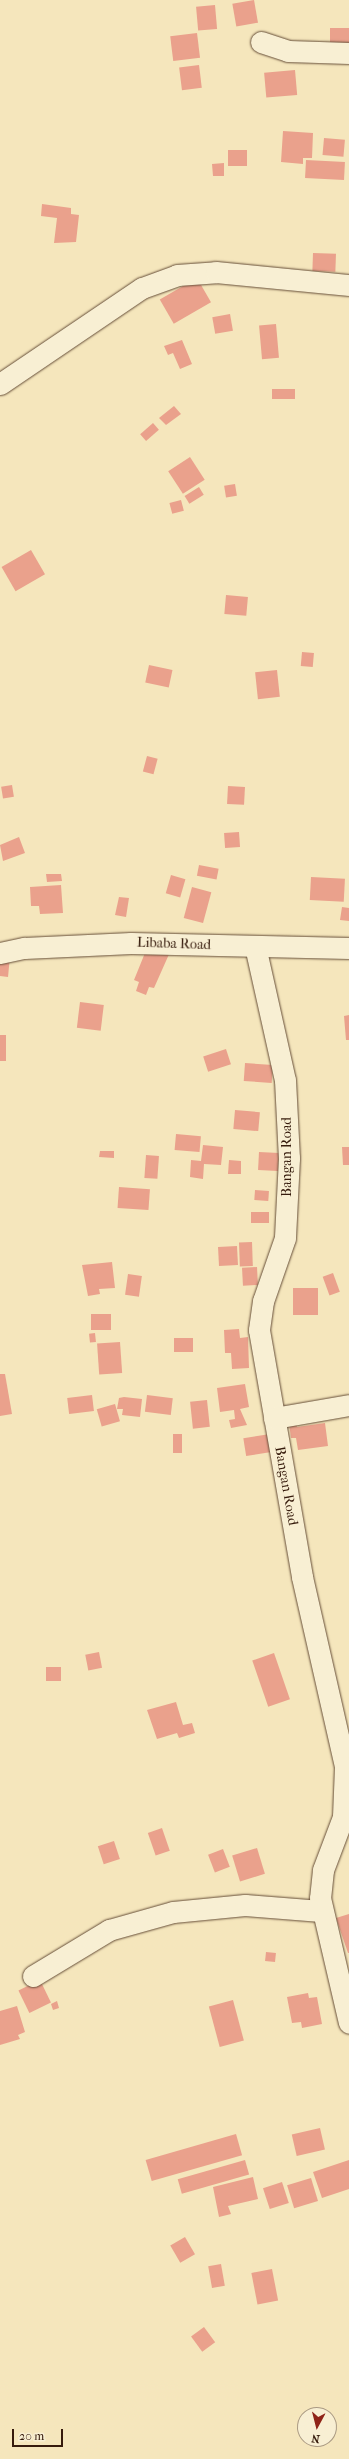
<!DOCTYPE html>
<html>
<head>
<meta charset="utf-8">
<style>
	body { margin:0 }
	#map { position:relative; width:349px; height:2459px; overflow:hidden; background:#f5e6bc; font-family:"IM FELL French Canon",serif }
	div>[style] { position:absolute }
	.building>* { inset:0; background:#eaa18c; transform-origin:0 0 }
	.roads { filter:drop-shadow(0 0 1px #664e38) drop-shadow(0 0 1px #664e38) }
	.minor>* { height:21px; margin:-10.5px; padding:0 10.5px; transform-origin:10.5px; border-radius:10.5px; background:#f8efd3 }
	span { translate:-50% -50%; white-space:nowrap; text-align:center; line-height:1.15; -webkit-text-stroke:3.5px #f8efd3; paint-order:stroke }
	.street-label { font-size:14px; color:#361b0c }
	.north { position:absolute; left:297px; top:2407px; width:40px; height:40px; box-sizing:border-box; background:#f8efd3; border:1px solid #aa9a83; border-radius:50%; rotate:187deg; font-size:11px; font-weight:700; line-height:16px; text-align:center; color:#361b0c }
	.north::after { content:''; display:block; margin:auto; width:14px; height:18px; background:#8f2418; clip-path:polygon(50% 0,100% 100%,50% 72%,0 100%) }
	.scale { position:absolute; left:12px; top:2429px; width:51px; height:18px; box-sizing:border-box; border:2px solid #361b0c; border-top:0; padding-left:5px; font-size:12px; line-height:14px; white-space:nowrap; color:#361b0c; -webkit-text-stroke:3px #f8efd3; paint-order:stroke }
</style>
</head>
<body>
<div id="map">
	<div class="building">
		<i style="left:254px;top:0;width:23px;height:22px;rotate:80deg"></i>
		<i style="left:215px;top:5px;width:24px;height:19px;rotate:85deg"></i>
		<i style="left:349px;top:28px;width:21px;height:19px;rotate:90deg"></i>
		<i style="left:197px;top:33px;width:25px;height:27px;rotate:83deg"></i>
		<i style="left:199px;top:65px;width:23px;height:20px;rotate:83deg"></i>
		<i style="left:295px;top:70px;width:25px;height:31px;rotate:85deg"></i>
		<i style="clip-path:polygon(283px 131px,313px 133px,312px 158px,303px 158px,303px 164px,281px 162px)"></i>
		<i style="left:324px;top:138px;width:21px;height:17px;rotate:5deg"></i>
		<i style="left:228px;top:150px;width:19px;height:16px"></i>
		<i style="left:306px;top:160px;width:39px;height:18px;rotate:3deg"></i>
		<i style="clip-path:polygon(224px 163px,224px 176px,213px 176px,212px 164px)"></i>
		<i style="clip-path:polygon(42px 204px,71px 208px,71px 214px,79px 215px,76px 242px,54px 243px,57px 218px,41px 216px)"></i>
		<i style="left:313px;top:253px;width:23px;height:18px;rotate:2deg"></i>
		<i style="left:197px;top:278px;width:28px;height:43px;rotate:60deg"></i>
		<i style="left:230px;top:314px;width:17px;height:18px;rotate:80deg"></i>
		<i style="left:276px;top:324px;width:34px;height:17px;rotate:85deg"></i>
		<i style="clip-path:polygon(182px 340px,192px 364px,180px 369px,173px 353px,168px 355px,164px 346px)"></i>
		<i style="left:295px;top:389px;width:10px;height:23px;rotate:90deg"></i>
		<i style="clip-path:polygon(174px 406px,181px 414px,166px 425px,159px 418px)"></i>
		<i style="left:153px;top:423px;width:9px;height:17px;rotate:49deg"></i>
		<i style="left:190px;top:457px;width:27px;height:26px;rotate:57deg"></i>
		<i style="left:235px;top:484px;width:12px;height:11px;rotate:81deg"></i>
		<i style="left:199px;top:487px;width:9px;height:17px;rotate:58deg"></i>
		<i style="left:181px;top:500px;width:11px;height:12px;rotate:75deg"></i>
		<i style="left:31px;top:550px;width:28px;height:34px;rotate:60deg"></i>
		<i style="left:226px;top:595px;width:22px;height:19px;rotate:5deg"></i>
		<i style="left:302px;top:652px;width:12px;height:14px;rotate:5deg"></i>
		<i style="left:149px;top:665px;width:24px;height:18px;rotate:12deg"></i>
		<i style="left:277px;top:670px;width:27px;height:22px;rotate:84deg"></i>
		<i style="left:147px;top:756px;width:11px;height:16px;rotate:15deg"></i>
		<i style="left:12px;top:785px;width:12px;height:11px;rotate:81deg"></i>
		<i style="left:228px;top:786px;width:17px;height:18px;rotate:3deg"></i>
		<i style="left:239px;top:832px;width:15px;height:15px;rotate:86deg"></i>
		<i style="clip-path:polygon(19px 837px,25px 853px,3px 861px,0 845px)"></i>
		<i style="left:199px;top:865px;width:20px;height:11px;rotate:11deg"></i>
		<i style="clip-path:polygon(46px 874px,61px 874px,62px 881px,47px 882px)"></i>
		<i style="left:171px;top:875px;width:15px;height:19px;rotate:16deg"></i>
		<i style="left:311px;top:877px;width:34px;height:23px;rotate:3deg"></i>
		<i style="clip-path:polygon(61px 885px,63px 913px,40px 914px,39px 906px,31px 906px,30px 887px)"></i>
		<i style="left:192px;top:887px;width:20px;height:32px;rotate:15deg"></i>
		<i style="clip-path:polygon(119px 897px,129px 898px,126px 917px,115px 915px)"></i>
		<i style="clip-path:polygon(342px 907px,349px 908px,349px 921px,340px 920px)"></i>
		<i style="clip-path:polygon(149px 943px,170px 952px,154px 988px,149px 987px,146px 995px,136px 991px,139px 982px,134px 980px)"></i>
		<i style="clip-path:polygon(0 955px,10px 956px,8px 977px,0 976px)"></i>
		<i style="left:80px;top:1002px;width:24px;height:26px;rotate:7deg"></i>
		<i style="clip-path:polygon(349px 1015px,349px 1040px,346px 1040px,344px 1016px)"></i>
		<i style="left:0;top:1035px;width:6px;height:26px"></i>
		<i style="left:226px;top:1049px;width:16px;height:24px;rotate:72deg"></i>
		<i style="left:245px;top:1063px;width:28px;height:18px;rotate:4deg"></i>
		<i style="left:235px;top:1110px;width:25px;height:19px;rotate:5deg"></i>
		<i style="left:176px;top:1134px;width:25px;height:16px;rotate:5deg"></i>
		<i style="clip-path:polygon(203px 1145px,223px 1147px,221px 1165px,204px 1164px,203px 1179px,190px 1177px,191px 1160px,201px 1161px)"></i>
		<i style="clip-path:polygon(342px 1147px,349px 1147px,349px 1165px,343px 1165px)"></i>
		<i style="clip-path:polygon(100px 1151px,114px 1151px,114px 1158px,99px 1157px)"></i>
		<i style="left:259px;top:1152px;width:20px;height:18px;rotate:3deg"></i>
		<i style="left:146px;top:1155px;width:13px;height:23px;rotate:4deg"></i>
		<i style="clip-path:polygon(229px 1160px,241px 1161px,241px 1174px,228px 1174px)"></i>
		<i style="left:119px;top:1187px;width:31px;height:21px;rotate:4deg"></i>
		<i style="left:255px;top:1190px;width:14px;height:10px;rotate:4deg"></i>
		<i style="left:251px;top:1212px;width:18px;height:11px"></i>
		<i style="left:252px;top:1242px;width:24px;height:13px;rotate:88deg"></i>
		<i style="left:237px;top:1246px;width:19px;height:19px;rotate:87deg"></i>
		<i style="clip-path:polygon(112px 1262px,115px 1288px,99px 1289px,100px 1294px,88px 1296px,82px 1265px)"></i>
		<i style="left:257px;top:1267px;width:18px;height:15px;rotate:87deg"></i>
		<i style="left:333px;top:1273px;width:20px;height:11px;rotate:70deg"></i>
		<i style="left:128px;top:1274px;width:14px;height:21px;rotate:8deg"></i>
		<i style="left:293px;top:1288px;width:25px;height:27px"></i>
		<i style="left:91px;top:1314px;width:20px;height:16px"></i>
		<i style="clip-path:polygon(239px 1329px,240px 1338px,248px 1337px,249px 1368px,232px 1369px,231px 1353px,225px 1353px,224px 1330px)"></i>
		<i style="left:95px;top:1333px;width:9px;height:6px;rotate:84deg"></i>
		<i style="left:193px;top:1338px;width:14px;height:19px;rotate:90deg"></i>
		<i style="left:120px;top:1342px;width:31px;height:23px;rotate:86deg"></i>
		<i style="clip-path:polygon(0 1374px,5px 1374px,12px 1414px,0 1416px)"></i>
		<i style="clip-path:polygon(245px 1384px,249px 1407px,240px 1409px,247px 1425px,231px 1428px,229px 1420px,235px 1419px,234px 1410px,220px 1412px,217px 1388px)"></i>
		<i style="left:92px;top:1395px;width:16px;height:25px;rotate:83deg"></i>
		<i style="left:147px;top:1395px;width:26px;height:17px;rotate:7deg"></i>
		<i style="clip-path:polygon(124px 1397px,142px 1399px,140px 1417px,122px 1415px,123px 1409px,117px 1409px,119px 1398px)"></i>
		<i style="left:207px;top:1400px;width:27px;height:17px;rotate:84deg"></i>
		<i style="left:115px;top:1404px;width:18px;height:19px;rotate:74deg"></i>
		<i style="clip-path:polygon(296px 1422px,297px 1427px,325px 1423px,328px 1446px,298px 1450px,296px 1438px,291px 1438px,289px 1423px)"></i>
		<i style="left:182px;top:1434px;width:19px;height:9px;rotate:90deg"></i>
		<i style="left:270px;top:1434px;width:18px;height:27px;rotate:81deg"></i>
		<i style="left:99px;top:1652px;width:16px;height:14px;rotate:79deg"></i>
		<i style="left:274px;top:1653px;width:49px;height:23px;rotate:71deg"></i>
		<i style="left:46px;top:1667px;width:15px;height:14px"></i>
		<i style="clip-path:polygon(176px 1702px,183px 1725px,192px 1723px,195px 1733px,179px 1738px,177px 1733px,157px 1739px,147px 1710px)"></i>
		<i style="left:162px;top:1828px;width:24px;height:15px;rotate:71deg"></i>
		<i style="left:114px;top:1841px;width:19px;height:17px;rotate:72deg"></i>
		<i style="left:257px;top:1848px;width:27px;height:26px;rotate:73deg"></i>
		<i style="left:223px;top:1849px;width:19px;height:16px;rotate:69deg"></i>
		<i style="clip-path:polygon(349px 1914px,349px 1953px,348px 1953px,336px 1918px)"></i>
		<i style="left:266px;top:1952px;width:10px;height:9px;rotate:6deg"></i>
		<i style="left:40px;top:1980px;width:25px;height:24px;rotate:64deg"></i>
		<i style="clip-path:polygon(308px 1993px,309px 1998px,317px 1997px,322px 2024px,302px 2028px,301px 2022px,292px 2023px,287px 1997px)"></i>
		<i style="left:233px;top:2000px;width:42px;height:25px;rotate:75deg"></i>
		<i style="clip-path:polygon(57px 2001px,59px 2008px,53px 2010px,51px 2004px)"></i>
		<i style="clip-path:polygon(17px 2006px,25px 2032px,18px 2035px,20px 2039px,0 2045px,0 2011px)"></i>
		<i style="left:320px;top:2128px;width:22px;height:29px;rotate:77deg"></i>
		<i style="left:236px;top:2134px;width:22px;height:94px;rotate:74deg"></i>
		<i style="left:245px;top:2160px;width:15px;height:70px;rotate:74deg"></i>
		<i style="clip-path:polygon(349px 2160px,349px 2189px,322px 2198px,313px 2172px)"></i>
		<i style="clip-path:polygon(253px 2177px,258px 2199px,228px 2206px,231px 2214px,219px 2217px,213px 2187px)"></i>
		<i style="left:311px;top:2178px;width:24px;height:25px;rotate:73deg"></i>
		<i style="left:282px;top:2182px;width:22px;height:20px;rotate:72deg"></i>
		<i style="left:185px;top:2237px;width:20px;height:17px;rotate:60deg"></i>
		<i style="left:221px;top:2264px;width:22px;height:13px;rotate:80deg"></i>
		<i style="left:272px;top:2269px;width:32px;height:21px;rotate:79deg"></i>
		<i style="left:204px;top:2327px;width:19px;height:16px;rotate:54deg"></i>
	</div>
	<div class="roads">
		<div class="minor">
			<i style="left:261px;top:42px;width:28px;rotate:18deg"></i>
			<i style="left:288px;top:51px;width:61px;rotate:1.9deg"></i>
			<i style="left:0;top:384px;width:171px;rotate:-34.1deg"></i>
			<i style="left:142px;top:288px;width:37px;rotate:-20deg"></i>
			<i style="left:177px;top:275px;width:39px;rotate:-4deg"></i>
			<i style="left:216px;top:272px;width:134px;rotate:5.6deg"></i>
			<i style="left:255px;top:946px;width:137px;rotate:77.4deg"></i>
			<i style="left:285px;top:1080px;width:78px;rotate:87.1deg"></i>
			<i style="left:289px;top:1158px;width:80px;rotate:92.9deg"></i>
			<i style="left:285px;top:1238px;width:67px;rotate:109.2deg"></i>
			<i style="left:263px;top:1301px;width:29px;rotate:98deg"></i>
			<i style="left:259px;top:1330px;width:251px;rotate:80.1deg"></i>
			<i style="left:302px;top:1577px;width:195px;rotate:77.2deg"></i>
			<i style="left:345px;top:1767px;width:50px;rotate:92.3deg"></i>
			<i style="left:343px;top:1817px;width:57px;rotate:110.7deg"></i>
			<i style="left:323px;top:1870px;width:28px;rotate:96deg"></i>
			<i style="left:320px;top:1898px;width:128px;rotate:76.9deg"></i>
			<i style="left:0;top:953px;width:25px;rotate:-12deg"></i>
			<i style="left:24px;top:948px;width:107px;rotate:-2.7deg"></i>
			<i style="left:131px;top:943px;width:218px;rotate:1.3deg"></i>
			<i style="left:274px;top:1418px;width:76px;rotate:-9.8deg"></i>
			<i style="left:33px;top:1976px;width:89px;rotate:-31.2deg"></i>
			<i style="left:109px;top:1930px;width:66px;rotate:-15.7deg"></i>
			<i style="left:173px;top:1912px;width:72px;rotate:-5.6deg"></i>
			<i style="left:245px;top:1905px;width:76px;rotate:4.5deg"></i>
		</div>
	</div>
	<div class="street-label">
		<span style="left:174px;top:944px;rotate:2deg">Libaba Road</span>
		<span style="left:287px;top:1157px;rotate:-90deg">Bangan Road</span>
		<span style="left:286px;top:1486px;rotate:80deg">Bangan Road</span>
	</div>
	<div class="north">N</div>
	<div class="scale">20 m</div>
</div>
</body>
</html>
